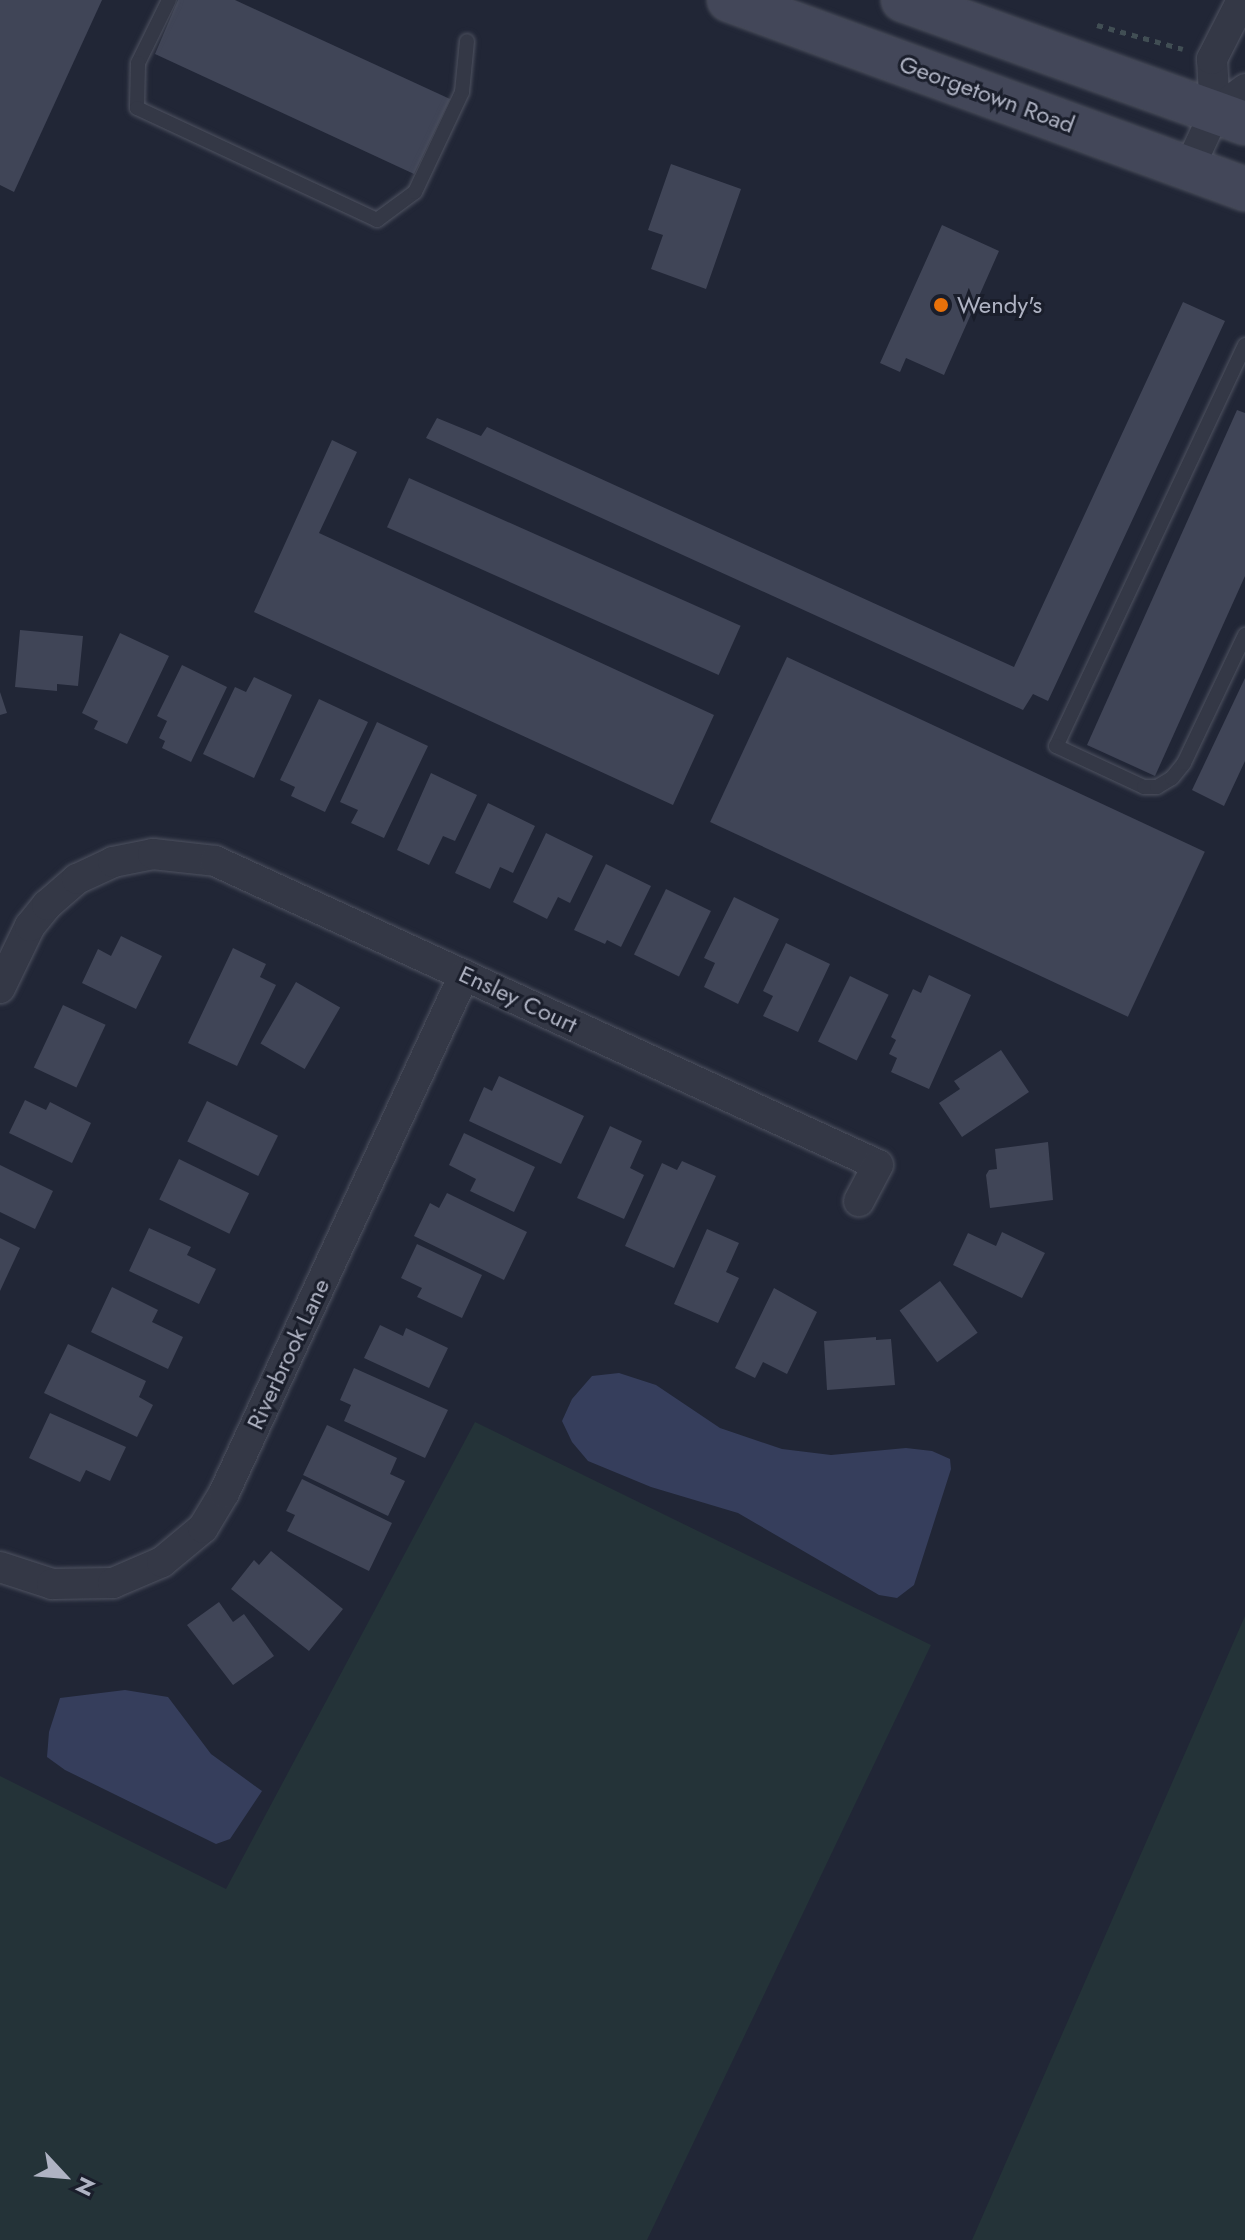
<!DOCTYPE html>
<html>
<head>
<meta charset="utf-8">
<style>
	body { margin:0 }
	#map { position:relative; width:1245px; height:2240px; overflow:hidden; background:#212636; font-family:Jost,sans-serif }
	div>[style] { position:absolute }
	.green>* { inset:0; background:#243338 }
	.water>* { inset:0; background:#363e5c }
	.building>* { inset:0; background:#404557; transform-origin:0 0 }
	.path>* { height:5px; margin-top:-2.5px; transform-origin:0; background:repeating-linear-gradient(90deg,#414e54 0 6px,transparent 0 12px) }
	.roads { filter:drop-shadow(0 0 2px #4f5361) drop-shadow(0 0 2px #4f5361) }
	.lane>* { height:14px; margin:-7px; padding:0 7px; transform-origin:7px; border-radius:7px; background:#343846 }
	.street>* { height:30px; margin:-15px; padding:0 15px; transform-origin:15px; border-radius:15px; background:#343846 }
	.secondary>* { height:42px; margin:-21px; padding:0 21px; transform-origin:21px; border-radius:21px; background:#434759 }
	.dots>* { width:22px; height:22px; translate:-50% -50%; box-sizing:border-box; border:4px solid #1a1e2b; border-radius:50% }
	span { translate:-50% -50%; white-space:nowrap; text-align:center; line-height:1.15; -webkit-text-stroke:6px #1a1e2b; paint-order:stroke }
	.street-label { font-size:24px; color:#afb3c3 }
	.poi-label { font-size:24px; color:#afb3c3 }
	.left { translate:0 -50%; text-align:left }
	.north { position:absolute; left:24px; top:2136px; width:80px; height:80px; -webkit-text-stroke:6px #1a1e2b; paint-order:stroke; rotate:116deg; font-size:22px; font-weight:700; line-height:32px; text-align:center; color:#afb3c3 }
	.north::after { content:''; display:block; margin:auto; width:28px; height:36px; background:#afb3c3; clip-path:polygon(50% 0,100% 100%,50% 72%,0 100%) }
</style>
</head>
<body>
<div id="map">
	<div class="green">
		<i style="clip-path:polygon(475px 1422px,931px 1645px,647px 2240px,0 2240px,0 1776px,226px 1889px)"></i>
		<i style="clip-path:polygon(1245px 1616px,1245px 2240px,972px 2240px)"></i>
	</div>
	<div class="water">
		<i style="clip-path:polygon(619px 1373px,656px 1385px,720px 1428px,782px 1449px,831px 1455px,906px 1448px,932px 1451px,950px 1459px,951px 1469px,914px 1585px,897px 1598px,879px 1595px,738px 1513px,651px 1487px,588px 1461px,572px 1442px,562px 1421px,572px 1399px,592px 1376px)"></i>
		<i style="clip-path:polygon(125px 1690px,168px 1697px,211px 1754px,262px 1791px,230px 1839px,216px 1844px,65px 1770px,47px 1757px,49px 1732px,60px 1698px)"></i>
	</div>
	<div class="building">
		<i style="clip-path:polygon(0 0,102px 0,14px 192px,0 185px)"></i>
		<i style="clip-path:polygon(178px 0,235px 0,450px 99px,414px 174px,155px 54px)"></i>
		<i style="clip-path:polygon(671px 164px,741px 189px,706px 289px,651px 269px,663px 235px,648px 230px)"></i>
		<i style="clip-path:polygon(942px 225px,999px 251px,944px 375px,906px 358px,900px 372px,880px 363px)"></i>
		<i style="clip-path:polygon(1183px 302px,1225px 321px,1048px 701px,1033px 694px,1023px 710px,426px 438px,437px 418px,481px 436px,487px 427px,1014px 667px)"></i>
		<i style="clip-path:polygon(1237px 410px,1245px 413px,1245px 576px,1155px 776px,1087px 745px)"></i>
		<i style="clip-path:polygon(332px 440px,357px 452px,319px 533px,714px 715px,673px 805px,254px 612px)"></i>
		<i style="left:409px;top:478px;width:363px;height:54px;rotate:24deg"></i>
		<i style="clip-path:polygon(20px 630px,83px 636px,78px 686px,57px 684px,57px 691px,15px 687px)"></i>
		<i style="clip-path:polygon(120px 633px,169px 656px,127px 744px,94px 729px,98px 721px,82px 713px)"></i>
		<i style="left:787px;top:657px;width:461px;height:182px;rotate:25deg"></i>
		<i style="clip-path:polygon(182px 665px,227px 687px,191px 762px,162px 748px,165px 741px,159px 738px,167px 721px,157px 716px)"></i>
		<i style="clip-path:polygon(254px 677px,292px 695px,254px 778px,203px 754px,235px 687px,246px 692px)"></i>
		<i style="clip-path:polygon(1245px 678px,1245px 761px,1224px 806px,1192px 790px)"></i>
		<i style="clip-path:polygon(0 692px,7px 713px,0 715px)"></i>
		<i style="clip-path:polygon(319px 699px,368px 722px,325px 812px,291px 796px,295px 787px,280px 780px)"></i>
		<i style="clip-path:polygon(377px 722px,428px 746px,384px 838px,351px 823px,358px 810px,340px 802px)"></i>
		<i style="clip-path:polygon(431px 773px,477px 795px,455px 841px,443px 836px,429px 865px,397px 850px)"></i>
		<i style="clip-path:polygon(488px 803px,535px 826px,513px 873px,500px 867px,490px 889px,455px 873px)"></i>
		<i style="clip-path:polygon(546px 833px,593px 856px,570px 903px,558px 897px,547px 919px,513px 902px)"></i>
		<i style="clip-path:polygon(606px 864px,651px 886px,621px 947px,607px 940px,605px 944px,574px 930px)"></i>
		<i style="left:666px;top:889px;width:50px;height:73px;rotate:26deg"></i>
		<i style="clip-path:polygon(734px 897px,779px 919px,738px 1004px,704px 987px,715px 963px,704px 958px)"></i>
		<i style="clip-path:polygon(121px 936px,162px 956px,136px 1009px,82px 983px,98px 949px,111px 956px)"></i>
		<i style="clip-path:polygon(786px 943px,830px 964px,798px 1032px,763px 1016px,773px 996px,763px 991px)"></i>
		<i style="clip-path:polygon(233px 948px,266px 964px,260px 977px,276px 985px,237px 1066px,188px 1043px)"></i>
		<i style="clip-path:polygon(929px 975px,971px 995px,929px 1089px,891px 1072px,897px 1058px,889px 1054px,896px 1040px,891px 1037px,913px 989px,921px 993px)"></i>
		<i style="left:850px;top:976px;width:43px;height:73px;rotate:26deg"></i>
		<i style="left:296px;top:982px;width:51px;height:71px;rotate:30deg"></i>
		<i style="left:63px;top:1005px;width:47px;height:69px;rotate:25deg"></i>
		<i style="clip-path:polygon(1001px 1050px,1029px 1092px,962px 1137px,939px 1103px,960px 1089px,954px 1081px)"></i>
		<i style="clip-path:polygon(499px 1076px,584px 1116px,561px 1164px,469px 1121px,484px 1087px,492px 1091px)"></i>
		<i style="clip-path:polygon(25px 1100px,46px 1110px,50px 1102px,91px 1123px,72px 1163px,9px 1133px)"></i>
		<i style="left:207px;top:1101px;width:79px;height:45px;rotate:26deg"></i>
		<i style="clip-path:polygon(610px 1126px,642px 1141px,630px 1168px,644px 1175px,624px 1219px,577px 1198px)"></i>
		<i style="clip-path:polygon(464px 1133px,535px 1167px,514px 1212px,470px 1191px,476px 1179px,449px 1165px)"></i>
		<i style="clip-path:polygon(1048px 1142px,1053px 1200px,990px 1208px,986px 1175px,989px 1170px,997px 1169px,995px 1149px)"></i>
		<i style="left:179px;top:1159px;width:78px;height:45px;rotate:26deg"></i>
		<i style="clip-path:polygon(682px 1161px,716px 1176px,674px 1268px,625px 1246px,662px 1163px,677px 1170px)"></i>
		<i style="clip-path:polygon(0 1165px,53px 1191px,35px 1229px,0 1212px)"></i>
		<i style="clip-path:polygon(447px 1193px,527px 1232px,504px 1280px,414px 1236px,430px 1203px,439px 1208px)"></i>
		<i style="clip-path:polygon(149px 1228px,191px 1247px,187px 1255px,216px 1269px,199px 1304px,129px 1271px)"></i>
		<i style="clip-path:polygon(707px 1229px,739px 1243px,726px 1272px,739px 1278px,718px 1323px,674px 1304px)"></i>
		<i style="clip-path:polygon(1002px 1232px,1045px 1253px,1022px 1298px,953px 1265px,968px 1233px,996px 1246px)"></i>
		<i style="clip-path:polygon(0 1238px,20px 1248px,0 1291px)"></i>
		<i style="clip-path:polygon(417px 1244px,482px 1275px,462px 1318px,417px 1297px,422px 1288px,401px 1278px)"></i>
		<i style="left:940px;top:1281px;width:64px;height:50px;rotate:54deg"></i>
		<i style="clip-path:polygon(112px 1287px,158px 1310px,152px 1322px,183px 1337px,168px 1369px,91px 1332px)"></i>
		<i style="clip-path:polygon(774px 1288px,817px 1312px,787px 1374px,763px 1362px,755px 1378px,735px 1368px)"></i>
		<i style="clip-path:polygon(380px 1325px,403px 1336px,406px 1328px,448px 1348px,429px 1388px,364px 1358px)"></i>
		<i style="clip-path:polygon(876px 1337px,876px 1340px,891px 1339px,895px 1385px,827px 1390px,824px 1341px)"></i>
		<i style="clip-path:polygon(68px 1344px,146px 1381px,139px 1397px,153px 1405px,137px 1437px,44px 1393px)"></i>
		<i style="clip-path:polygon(354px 1368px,448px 1410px,425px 1458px,344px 1421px,351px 1405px,340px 1400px)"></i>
		<i style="clip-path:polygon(50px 1413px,126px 1447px,110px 1481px,86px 1470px,80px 1482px,29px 1458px)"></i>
		<i style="clip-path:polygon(327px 1425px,397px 1458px,390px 1474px,405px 1481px,388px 1516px,303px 1475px)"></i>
		<i style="clip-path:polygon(302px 1479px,392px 1523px,369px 1571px,287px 1531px,295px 1515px,286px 1511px)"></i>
		<i style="clip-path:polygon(271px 1551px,343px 1609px,309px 1651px,231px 1589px,254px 1560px,259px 1565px)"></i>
		<i style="clip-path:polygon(219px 1602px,233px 1622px,244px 1614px,274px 1656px,233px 1685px,187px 1625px)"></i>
	</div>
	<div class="path">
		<i style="left:1097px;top:25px;width:89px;rotate:15.6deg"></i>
	</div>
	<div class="roads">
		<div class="lane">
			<i style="left:169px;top:0;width:70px;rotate:116.2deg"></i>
			<i style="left:138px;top:63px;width:45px;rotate:91.3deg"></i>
			<i style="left:137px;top:108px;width:265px;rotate:25deg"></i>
			<i style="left:377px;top:220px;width:47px;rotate:-36.4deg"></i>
			<i style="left:415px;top:192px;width:110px;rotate:-64.8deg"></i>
			<i style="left:462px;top:92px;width:51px;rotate:-84.4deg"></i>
			<i style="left:1245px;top:345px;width:443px;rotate:115.2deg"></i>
			<i style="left:1056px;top:746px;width:97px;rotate:25deg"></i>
			<i style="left:1144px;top:787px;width:13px"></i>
			<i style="left:1157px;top:787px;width:17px;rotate:-31deg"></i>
			<i style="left:1172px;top:778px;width:19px;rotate:-51deg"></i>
			<i style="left:1184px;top:763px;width:142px;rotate:-64.5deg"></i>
		</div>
		<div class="street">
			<i style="left:1215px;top:112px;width:53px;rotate:-93.2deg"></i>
			<i style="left:1212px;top:59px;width:66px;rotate:-63deg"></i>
			<i style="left:1189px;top:168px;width:62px;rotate:-65.1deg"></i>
			<i style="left:1215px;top:112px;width:38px;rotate:-37deg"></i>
			<i style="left:0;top:988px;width:69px;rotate:-64.2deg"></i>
			<i style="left:30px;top:926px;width:27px;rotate:-51deg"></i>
			<i style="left:47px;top:905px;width:40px;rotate:-41deg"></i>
			<i style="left:77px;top:879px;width:40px;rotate:-25deg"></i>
			<i style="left:113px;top:862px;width:41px;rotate:-11.3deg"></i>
			<i style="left:153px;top:854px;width:62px;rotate:6.4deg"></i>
			<i style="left:215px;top:861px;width:729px;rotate:24.63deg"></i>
			<i style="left:878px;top:1165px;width:41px;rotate:117.8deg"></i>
			<i style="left:0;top:1567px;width:55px;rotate:18.1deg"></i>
			<i style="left:52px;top:1584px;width:61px;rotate:-0.9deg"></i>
			<i style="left:113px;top:1583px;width:53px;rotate:-23.2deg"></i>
			<i style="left:162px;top:1562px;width:53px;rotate:-39.7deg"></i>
			<i style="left:203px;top:1528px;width:41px;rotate:-59deg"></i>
			<i style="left:224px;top:1493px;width:571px;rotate:-65.14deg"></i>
		</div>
		<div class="secondary">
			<i style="left:729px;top:0;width:550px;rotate:20.12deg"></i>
			<i style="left:903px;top:0;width:363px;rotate:19.8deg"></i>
		</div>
	</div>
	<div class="dots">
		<i style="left:941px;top:305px;background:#e8710a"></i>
	</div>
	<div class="street-label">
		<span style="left:987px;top:94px;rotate:20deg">Georgetown Road</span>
		<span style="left:518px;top:999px;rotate:25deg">Ensley Court</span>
		<span style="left:288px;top:1354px;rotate:-65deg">Riverbrook Lane</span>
	</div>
	<div class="poi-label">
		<span class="left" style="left:957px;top:305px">Wendy's</span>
	</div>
	<div class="north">N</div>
</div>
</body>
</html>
